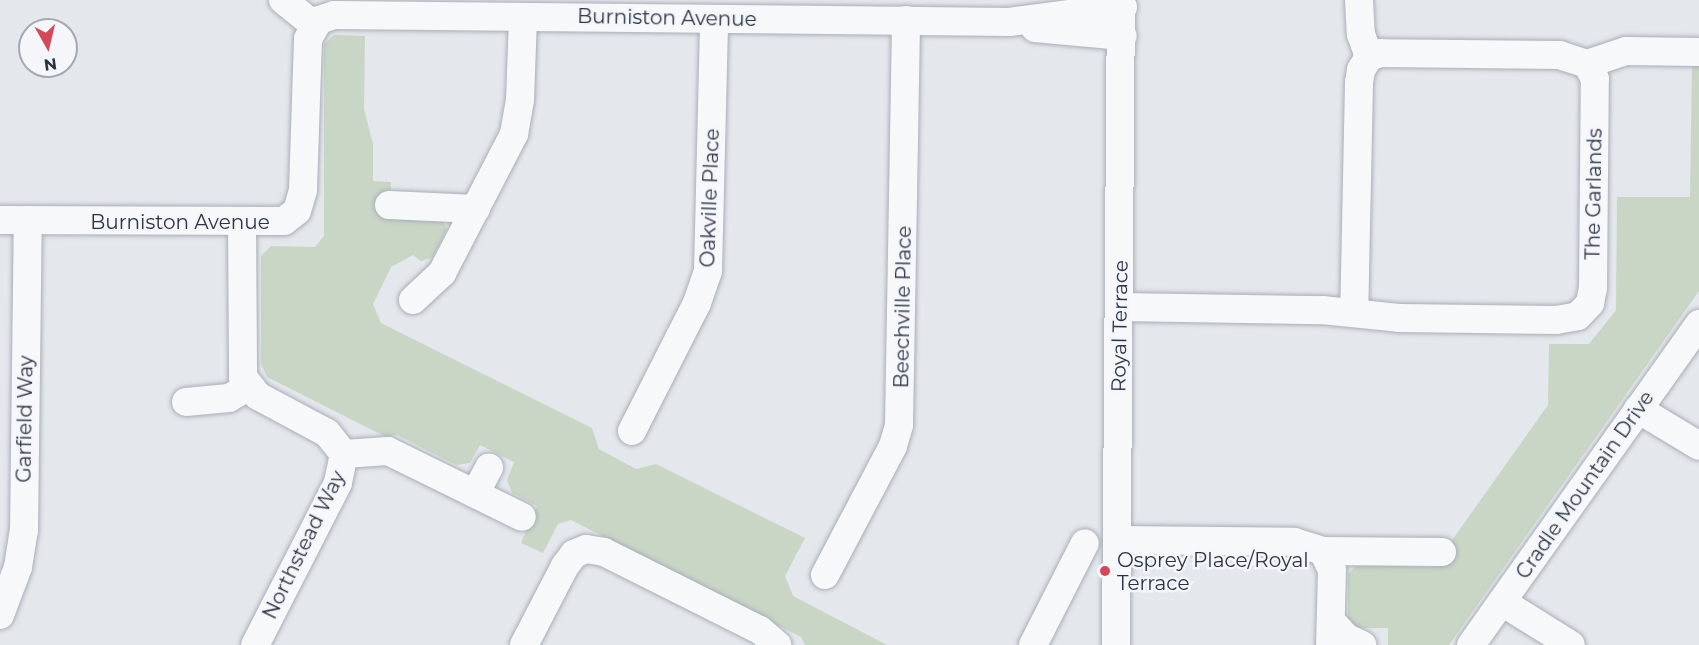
<!DOCTYPE html>
<html>
<head>
<meta charset="utf-8">
<style>
	body { margin:0 }
	#map { position:relative; width:1699px; height:645px; overflow:hidden; background:#e4e7ec; font-family:Montserrat,sans-serif }
	div>[style] { position:absolute }
	.green>* { inset:0; background:#c9d6c5 }
	.roads { filter:drop-shadow(0 0 2px #a9aeb7) drop-shadow(0 0 2px #a9aeb7) }
	.minor>* { height:28px; margin:-14px; padding:0 14px; transform-origin:14px; border-radius:14px; background:#f7f8fa }
	.dots>* { width:16px; height:16px; translate:-50% -50%; box-sizing:border-box; border:3px solid #f4f6f9; border-radius:50% }
	span { translate:-50% -50%; white-space:nowrap; text-align:center; line-height:1.15; -webkit-text-stroke:5px #f4f6f9; paint-order:stroke }
	.street-label { font-size:20px; color:#2b3445 }
	.poi-label { font-size:20px; color:#2b3445 }
	.left { translate:0 -50%; text-align:left }
	.north { position:absolute; left:18px; top:18px; width:60px; height:60px; box-sizing:border-box; background:#f4f6f9; border:2px solid #a4a8b1; border-radius:50%; rotate:172deg; font-size:16px; font-weight:700; line-height:24px; text-align:center; color:#2b3445 }
	.north::after { content:''; display:block; margin:auto; width:21px; height:27px; background:#d1495b; clip-path:polygon(50% 0,100% 100%,50% 72%,0 100%) }
</style>
</head>
<body>
<div id="map">
	<div class="green">
		<i style="clip-path:polygon(334px 35px,365px 36px,364px 109px,373px 144px,373px 181px,391px 182px,390px 218px,442px 220px,447px 229px,433px 257px,421px 261px,413px 255px,391px 267px,373px 304px,381px 323px,592px 428px,599px 449px,636px 469px,656px 464px,805px 538px,785px 576px,793px 596px,887px 645px,805px 645px,801px 637px,571px 520px,558px 524px,543px 553px,521px 543px,537px 506px,512px 493px,507px 480px,514px 462px,480px 445px,470px 463px,456px 465px,397px 435px,386px 437px,267px 377px,261px 363px,261px 256px,271px 246px,315px 247px,324px 236px,324px 44px)"></i>
		<i style="clip-path:polygon(1692px 65px,1699px 66px,1699px 291px,1449px 645px,1388px 645px,1388px 628px,1355px 628px,1348px 619px,1348px 574px,1357px 565px,1433px 567px,1548px 405px,1549px 344px,1589px 344px,1616px 310px,1617px 197px,1690px 197px)"></i>
	</div>
	<div class="roads">
		<div class="minor">
			<i style="left:283px;top:0;width:40px;rotate:39deg"></i>
			<i style="left:1359px;top:0;width:34px;rotate:87deg"></i>
			<i style="left:1361px;top:34px;width:24px;rotate:71deg"></i>
			<i style="left:1035px;top:28px;width:88px;rotate:5.2deg"></i>
			<i style="left:1587px;top:64px;width:41px;rotate:-18.4deg"></i>
			<i style="left:1626px;top:51px;width:73px;rotate:0.8deg"></i>
			<i style="left:389px;top:205px;width:87px;rotate:2.6deg"></i>
			<i style="left:0;top:220px;width:284px;rotate:0.2deg"></i>
			<i style="left:284px;top:221px;width:16px;rotate:-38deg"></i>
			<i style="left:297px;top:211px;width:22px;rotate:-74deg"></i>
			<i style="left:303px;top:190px;width:151px;rotate:-88.1deg"></i>
			<i style="left:308px;top:39px;width:22px;rotate:-60deg"></i>
			<i style="left:319px;top:20px;width:16px;rotate:-18deg"></i>
			<i style="left:334px;top:15px;width:675px;rotate:0.59deg"></i>
			<i style="left:1009px;top:22px;width:115px;rotate:-7.5deg"></i>
			<i style="left:242px;top:223px;width:154px;rotate:89.6deg"></i>
			<i style="left:243px;top:377px;width:24px;rotate:52deg"></i>
			<i style="left:258px;top:396px;width:78px;rotate:28.2deg"></i>
			<i style="left:327px;top:433px;width:27px;rotate:51deg"></i>
			<i style="left:344px;top:454px;width:30px;rotate:102deg"></i>
			<i style="left:338px;top:483px;width:182px;rotate:117.1deg"></i>
			<i style="left:413px;top:300px;width:40px;rotate:-43deg"></i>
			<i style="left:442px;top:273px;width:157px;rotate:-62.6deg"></i>
			<i style="left:514px;top:134px;width:35px;rotate:-80deg"></i>
			<i style="left:520px;top:100px;width:83px;rotate:-87.9deg"></i>
			<i style="left:1120px;top:307px;width:202px;rotate:0.9deg"></i>
			<i style="left:1322px;top:310px;width:77px;rotate:5.9deg"></i>
			<i style="left:1399px;top:318px;width:157px;rotate:0.7deg"></i>
			<i style="left:1556px;top:320px;width:22px;rotate:-10deg"></i>
			<i style="left:1578px;top:316px;width:18px;rotate:-47deg"></i>
			<i style="left:1590px;top:303px;width:15px;rotate:-79deg"></i>
			<i style="left:1593px;top:288px;width:209px;rotate:-89.5deg"></i>
			<i style="left:1595px;top:79px;width:17px;rotate:-118deg"></i>
			<i style="left:1587px;top:64px;width:28px;rotate:-162deg"></i>
			<i style="left:1560px;top:55px;width:179px;rotate:-179.4deg"></i>
			<i style="left:1381px;top:53px;width:13px;rotate:162deg"></i>
			<i style="left:1369px;top:57px;width:15px;rotate:122deg"></i>
			<i style="left:1361px;top:70px;width:13px;rotate:99deg"></i>
			<i style="left:1359px;top:83px;width:230px;rotate:91.2deg"></i>
			<i style="left:186px;top:402px;width:43px;rotate:-5.3deg"></i>
			<i style="left:229px;top:398px;width:22px;rotate:-30deg"></i>
			<i style="left:1638px;top:409px;width:71px;rotate:31.2deg"></i>
			<i style="left:632px;top:431px;width:144px;rotate:-63.1deg"></i>
			<i style="left:697px;top:303px;width:34px;rotate:-71deg"></i>
			<i style="left:708px;top:271px;width:252px;rotate:-88.6deg"></i>
			<i style="left:344px;top:454px;width:44px;rotate:-3.9deg"></i>
			<i style="left:388px;top:451px;width:149px;rotate:26.2deg"></i>
			<i style="left:475px;top:494px;width:30px;rotate:-62deg"></i>
			<i style="left:1117px;top:540px;width:177px;rotate:0.6deg"></i>
			<i style="left:1294px;top:542px;width:30px;rotate:17deg"></i>
			<i style="left:1323px;top:551px;width:119px;rotate:0.5deg"></i>
			<i style="left:1323px;top:551px;width:21px;rotate:65deg"></i>
			<i style="left:1332px;top:570px;width:75px;rotate:91.5deg"></i>
			<i style="left:825px;top:575px;width:146px;rotate:-62.2deg"></i>
			<i style="left:893px;top:446px;width:22px;rotate:-74deg"></i>
			<i style="left:899px;top:425px;width:405px;rotate:-89deg"></i>
			<i style="left:1502px;top:602px;width:81px;rotate:31.9deg"></i>
			<i style="left:0;top:615px;width:51px;rotate:-69.4deg"></i>
			<i style="left:18px;top:567px;width:36px;rotate:-81deg"></i>
			<i style="left:24px;top:531px;width:311px;rotate:-89.3deg"></i>
			<i style="left:1331px;top:621px;width:23px;rotate:47deg"></i>
			<i style="left:1347px;top:638px;width:17px;rotate:25deg"></i>
			<i style="left:524px;top:645px;width:89px;rotate:-62.6deg"></i>
			<i style="left:565px;top:566px;width:15px;rotate:-53deg"></i>
			<i style="left:574px;top:554px;width:13px;rotate:-23deg"></i>
			<i style="left:586px;top:549px;width:18px;rotate:9deg"></i>
			<i style="left:604px;top:552px;width:174px;rotate:26.6deg"></i>
			<i style="left:760px;top:630px;width:23px;rotate:41deg"></i>
			<i style="left:1033px;top:645px;width:114px;rotate:-63deg"></i>
			<i style="left:1116px;top:645px;width:645px;rotate:-89.56deg"></i>
			<i style="left:1471px;top:645px;width:394px;rotate:-54.6deg"></i>
		</div>
	</div>
	<div class="dots">
		<i style="left:1105px;top:571px;background:#d1495b"></i>
	</div>
	<div class="street-label">
		<span style="left:667px;top:18px;rotate:1deg">Burniston Avenue</span>
		<span style="left:1594px;top:194px;rotate:-89deg">The Garlands</span>
		<span style="left:710px;top:198px;rotate:-88deg">Oakville Place</span>
		<span style="left:180px;top:222px">Burniston Avenue</span>
		<span style="left:903px;top:307px;rotate:-89deg">Beechville Place</span>
		<span style="left:1120px;top:326px;rotate:-89deg">Royal Terrace</span>
		<span style="left:25px;top:419px;rotate:-89deg">Garfield Way</span>
		<span style="left:1585px;top:485px;rotate:-55deg">Cradle Mountain Drive</span>
		<span style="left:304px;top:545px;rotate:-64deg">Northstead Way</span>
	</div>
	<div class="poi-label">
		<span class="left" style="left:1117px;top:572px">Osprey Place/Royal<br>Terrace</span>
	</div>
	<div class="north">N</div>
</div>
</body>
</html>
